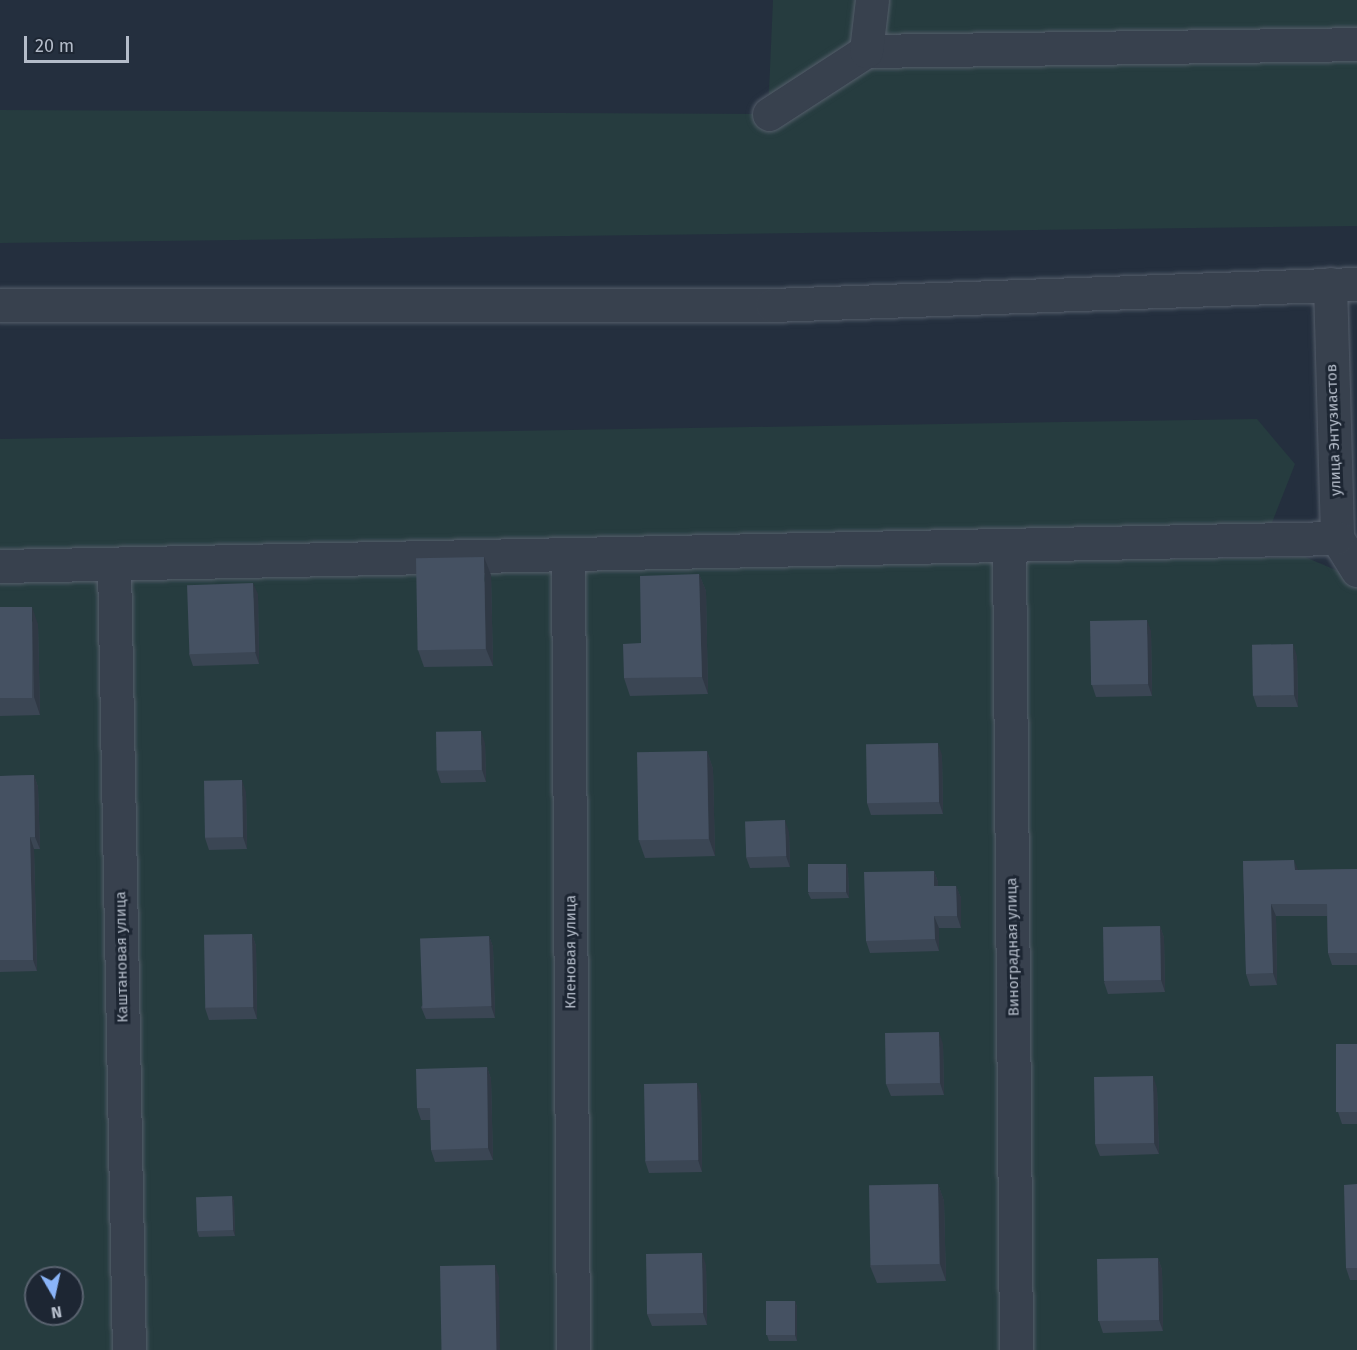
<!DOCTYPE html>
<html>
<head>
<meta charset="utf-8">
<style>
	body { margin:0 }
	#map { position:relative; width:1357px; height:1350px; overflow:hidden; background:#242f3e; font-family:"Fira Sans",sans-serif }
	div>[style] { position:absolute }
	.green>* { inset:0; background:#263c3f }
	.roads { filter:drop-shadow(0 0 2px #565f6c) drop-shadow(0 0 2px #565f6c) }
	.minor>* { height:33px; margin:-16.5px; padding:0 16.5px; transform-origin:16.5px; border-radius:16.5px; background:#38414e }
	.wall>* { inset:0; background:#3b4654 }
	.shaded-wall>* { inset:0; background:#303945 }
	.building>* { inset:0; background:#455162; transform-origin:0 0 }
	span { translate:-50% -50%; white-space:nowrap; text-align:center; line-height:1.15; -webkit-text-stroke:6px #1d2633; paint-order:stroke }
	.street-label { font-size:15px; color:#b4bcc9 }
	.north { position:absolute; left:24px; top:1266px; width:60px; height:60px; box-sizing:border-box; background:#1d2633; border:2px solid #59626f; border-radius:50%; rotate:171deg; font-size:16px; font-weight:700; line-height:24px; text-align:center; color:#b4bcc9 }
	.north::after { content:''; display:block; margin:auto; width:21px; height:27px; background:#8ab4f8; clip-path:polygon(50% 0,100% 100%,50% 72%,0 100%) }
	.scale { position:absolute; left:24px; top:36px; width:105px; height:27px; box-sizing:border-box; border:3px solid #b4bcc9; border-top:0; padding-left:8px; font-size:18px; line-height:21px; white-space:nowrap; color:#b4bcc9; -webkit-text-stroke:4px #1d2633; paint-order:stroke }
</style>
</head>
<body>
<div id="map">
	<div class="green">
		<i style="clip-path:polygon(773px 0,1357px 0,1357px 226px,0 243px,0 110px,768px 114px)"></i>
		<i style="clip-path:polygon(1257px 419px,1295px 464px,1266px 538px,0 555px,0 439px)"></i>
		<i style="clip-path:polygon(evenodd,1305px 557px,1357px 579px,1357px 1350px,0 1350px,0 574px,1305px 557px,36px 1278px,72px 1278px,72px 1314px,36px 1314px,36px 1278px)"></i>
	</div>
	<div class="roads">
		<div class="minor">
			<i style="left:866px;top:51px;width:491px;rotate:-0.8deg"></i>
			<i style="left:769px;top:114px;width:116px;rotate:-33deg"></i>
			<i style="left:866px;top:51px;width:51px;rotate:-83.3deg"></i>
			<i style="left:1330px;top:284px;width:254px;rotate:88.4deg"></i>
			<i style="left:1337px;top:538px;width:38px;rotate:58deg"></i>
			<i style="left:0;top:305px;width:772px"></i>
			<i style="left:772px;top:305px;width:585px;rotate:-2.06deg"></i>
			<i style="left:1009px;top:545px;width:805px;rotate:89.5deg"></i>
			<i style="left:568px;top:554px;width:796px;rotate:89.64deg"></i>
			<i style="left:114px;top:565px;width:785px;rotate:88.91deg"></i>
			<i style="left:0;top:566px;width:1337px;rotate:-1.2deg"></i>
		</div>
	</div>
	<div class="wall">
		<i style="clip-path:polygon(699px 574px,706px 591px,708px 694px,630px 696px,624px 678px,641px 643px)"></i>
		<i style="clip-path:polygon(491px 575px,493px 666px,424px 667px,418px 650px)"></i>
		<i style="clip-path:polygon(258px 594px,259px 664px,193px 666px,189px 654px)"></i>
		<i style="clip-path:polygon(0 607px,38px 624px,40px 715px,0 716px)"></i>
		<i style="clip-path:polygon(1151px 631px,1152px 696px,1096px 697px,1092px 685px)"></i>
		<i style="clip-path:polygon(1297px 656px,1298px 707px,1257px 707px,1253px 695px)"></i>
		<i style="clip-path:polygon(485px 743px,486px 782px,441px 783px,437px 771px)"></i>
		<i style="clip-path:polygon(707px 751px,713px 769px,715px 856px,645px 858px,639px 841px)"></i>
		<i style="clip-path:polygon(942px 755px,943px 814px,871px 815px,867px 803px)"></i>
		<i style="clip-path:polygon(34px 775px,38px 787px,40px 849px,34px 849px,37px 971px,0 972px,0 776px)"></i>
		<i style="clip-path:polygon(246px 792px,247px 849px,209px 850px,205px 838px)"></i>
		<i style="clip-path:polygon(789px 832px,790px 867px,750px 868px,746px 857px)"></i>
		<i style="clip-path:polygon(1243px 861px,1298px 870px,1357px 869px,1357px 965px,1332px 965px,1328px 953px,1327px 916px,1276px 916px,1277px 985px,1250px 986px,1246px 974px)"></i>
		<i style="clip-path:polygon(846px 864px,848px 870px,849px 898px,811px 899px,808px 893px)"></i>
		<i style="clip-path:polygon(934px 871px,938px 882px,938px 886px,956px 886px,961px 898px,961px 928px,939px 928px,939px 951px,870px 953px,866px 941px)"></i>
		<i style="clip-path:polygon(1160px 926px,1164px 938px,1165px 992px,1108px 994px,1104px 982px)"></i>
		<i style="clip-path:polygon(252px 934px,256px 946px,257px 1019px,209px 1020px,205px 1008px)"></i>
		<i style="clip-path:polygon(489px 936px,493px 947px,495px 1018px,426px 1019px,421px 1007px)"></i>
		<i style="clip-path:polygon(943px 1044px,944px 1095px,891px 1096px,886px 1084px)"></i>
		<i style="clip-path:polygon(1357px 1044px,1357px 1124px,1342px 1124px,1338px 1112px)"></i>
		<i style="clip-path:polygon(487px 1067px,491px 1079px,493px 1160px,435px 1162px,431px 1150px,430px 1120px,421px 1120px,417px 1108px)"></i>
		<i style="clip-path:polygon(1157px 1088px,1159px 1154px,1100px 1156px,1095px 1144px)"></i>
		<i style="clip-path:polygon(701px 1095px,702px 1172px,649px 1173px,645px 1161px)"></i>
		<i style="clip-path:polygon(938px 1184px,944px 1201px,946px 1281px,877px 1283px,870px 1266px)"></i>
		<i style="clip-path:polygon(1357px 1184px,1357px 1280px,1350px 1280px,1346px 1268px)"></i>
		<i style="clip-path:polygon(232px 1196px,234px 1202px,235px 1236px,199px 1237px,197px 1231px)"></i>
		<i style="clip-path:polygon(1158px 1258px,1162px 1270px,1163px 1331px,1103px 1333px,1099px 1321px)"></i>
		<i style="clip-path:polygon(706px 1265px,707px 1325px,652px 1326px,647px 1314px)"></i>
		<i style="clip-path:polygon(795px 1301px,797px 1307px,797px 1341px,769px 1341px,767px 1335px)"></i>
	</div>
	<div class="shaded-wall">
		<i style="clip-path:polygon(484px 557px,491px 575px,493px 666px,486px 649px)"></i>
		<i style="clip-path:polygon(699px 574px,706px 591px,708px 694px,702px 677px)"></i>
		<i style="clip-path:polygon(253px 583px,258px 594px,259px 664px,255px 652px)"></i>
		<i style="clip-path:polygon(32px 607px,38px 624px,40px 715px,34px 697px)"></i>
		<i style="clip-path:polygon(1147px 620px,1151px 631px,1152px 696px,1148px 684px)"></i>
		<i style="clip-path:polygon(1293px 644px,1297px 656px,1298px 707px,1294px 695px)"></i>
		<i style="clip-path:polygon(481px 731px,485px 743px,486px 782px,482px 770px)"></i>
		<i style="clip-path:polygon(938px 743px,942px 755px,943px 814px,939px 802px)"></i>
		<i style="clip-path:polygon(707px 751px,713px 769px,715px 856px,709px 839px)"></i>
		<i style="clip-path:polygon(34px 775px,38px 787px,40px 849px,35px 837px)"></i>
		<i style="clip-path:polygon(242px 780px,246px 792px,247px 849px,243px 837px)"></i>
		<i style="clip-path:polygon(785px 820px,789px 832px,790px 867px,786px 856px)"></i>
		<i style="clip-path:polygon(30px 837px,34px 849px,37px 971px,33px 960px)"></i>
		<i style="clip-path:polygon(1294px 860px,1299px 872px,1295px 870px)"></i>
		<i style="clip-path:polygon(846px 864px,848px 870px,849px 898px,846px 892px)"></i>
		<i style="clip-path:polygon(934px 871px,938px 882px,938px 898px,934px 886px)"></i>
		<i style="clip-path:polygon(956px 886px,961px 898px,961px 928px,957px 916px)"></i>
		<i style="clip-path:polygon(1271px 904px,1276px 916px,1277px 985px,1273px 973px)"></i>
		<i style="clip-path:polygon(934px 916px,939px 928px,939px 951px,935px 939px)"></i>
		<i style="clip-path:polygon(1160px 926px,1164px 938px,1165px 992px,1161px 980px)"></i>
		<i style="clip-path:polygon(252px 934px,256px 946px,257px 1019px,253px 1007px)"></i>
		<i style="clip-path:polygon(489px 936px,493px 947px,495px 1018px,491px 1006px)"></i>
		<i style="clip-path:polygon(939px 1032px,943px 1044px,944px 1095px,940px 1083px)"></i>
		<i style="clip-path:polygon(487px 1067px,491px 1079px,493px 1160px,488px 1148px)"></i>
		<i style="clip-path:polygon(1153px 1076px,1157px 1088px,1159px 1154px,1154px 1143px)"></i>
		<i style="clip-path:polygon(697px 1083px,701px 1095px,702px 1172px,698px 1160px)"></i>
		<i style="clip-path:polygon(938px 1184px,944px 1201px,946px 1281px,940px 1264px)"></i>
		<i style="clip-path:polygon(232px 1196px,234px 1202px,235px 1236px,233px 1230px)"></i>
		<i style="clip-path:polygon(702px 1253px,706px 1265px,707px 1325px,703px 1313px)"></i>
		<i style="clip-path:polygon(1158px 1258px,1162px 1270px,1163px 1331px,1159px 1320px)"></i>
		<i style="clip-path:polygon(495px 1265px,499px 1277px,500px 1350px,496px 1350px)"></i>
		<i style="clip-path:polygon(795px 1301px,797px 1307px,797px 1341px,795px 1335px)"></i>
	</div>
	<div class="building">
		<i style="left:484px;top:557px;width:92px;height:68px;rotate:89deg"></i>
		<i style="clip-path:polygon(699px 574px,702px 677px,624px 678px,623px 644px,641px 643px,640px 576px)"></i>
		<i style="left:253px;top:583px;width:69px;height:66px;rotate:88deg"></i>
		<i style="left:0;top:607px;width:32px;height:91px"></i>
		<i style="left:1147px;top:620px;width:64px;height:57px;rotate:89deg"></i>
		<i style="left:1293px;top:644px;width:51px;height:41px;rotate:89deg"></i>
		<i style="left:481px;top:731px;width:39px;height:45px;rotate:89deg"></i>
		<i style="left:938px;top:743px;width:59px;height:72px;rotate:89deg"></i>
		<i style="left:707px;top:751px;width:88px;height:70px;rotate:89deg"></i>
		<i style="clip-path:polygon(34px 775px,35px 837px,30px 837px,33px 960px,0 960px,0 776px)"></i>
		<i style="left:242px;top:780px;width:57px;height:38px;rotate:89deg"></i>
		<i style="left:785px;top:820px;width:36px;height:40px;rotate:88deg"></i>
		<i style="clip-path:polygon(1294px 860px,1295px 870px,1357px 869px,1357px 953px,1328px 953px,1327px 904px,1271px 904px,1273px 973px,1246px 974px,1243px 861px)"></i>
		<i style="left:846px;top:864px;width:28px;height:38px;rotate:90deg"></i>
		<i style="clip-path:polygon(934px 871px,934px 886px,956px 886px,957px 916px,934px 916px,935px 939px,866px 941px,864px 872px)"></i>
		<i style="left:1160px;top:926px;width:54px;height:57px;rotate:89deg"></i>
		<i style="left:252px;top:934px;width:73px;height:48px;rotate:89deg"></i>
		<i style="left:489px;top:936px;width:70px;height:69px;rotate:88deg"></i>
		<i style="left:939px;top:1032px;width:51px;height:54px;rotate:89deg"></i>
		<i style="left:1357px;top:1044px;width:68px;height:21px;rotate:90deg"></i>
		<i style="clip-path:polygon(487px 1067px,488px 1148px,431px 1150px,430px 1108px,417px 1108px,416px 1069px)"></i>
		<i style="left:1153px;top:1076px;width:67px;height:59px;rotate:89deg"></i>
		<i style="left:697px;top:1083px;width:77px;height:53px;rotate:89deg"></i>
		<i style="left:938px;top:1184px;width:80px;height:69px;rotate:89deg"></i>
		<i style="clip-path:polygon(1357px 1184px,1357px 1268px,1346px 1268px,1344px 1185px)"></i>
		<i style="left:232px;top:1196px;width:34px;height:36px;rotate:88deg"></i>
		<i style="left:702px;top:1253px;width:60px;height:56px;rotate:89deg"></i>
		<i style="left:1158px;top:1258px;width:62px;height:61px;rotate:89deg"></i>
		<i style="left:495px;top:1265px;width:85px;height:55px;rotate:89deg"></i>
		<i style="left:795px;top:1301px;width:34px;height:29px;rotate:90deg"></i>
	</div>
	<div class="street-label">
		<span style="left:1334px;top:430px;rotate:-92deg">улица Энтузиастов</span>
		<span style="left:1013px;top:947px;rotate:-91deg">Виноградная улица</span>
		<span style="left:571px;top:952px;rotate:-90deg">Кленовая улица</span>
		<span style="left:122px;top:957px;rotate:-91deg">Каштановая улица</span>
	</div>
	<div class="north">N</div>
	<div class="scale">20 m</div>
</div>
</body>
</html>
